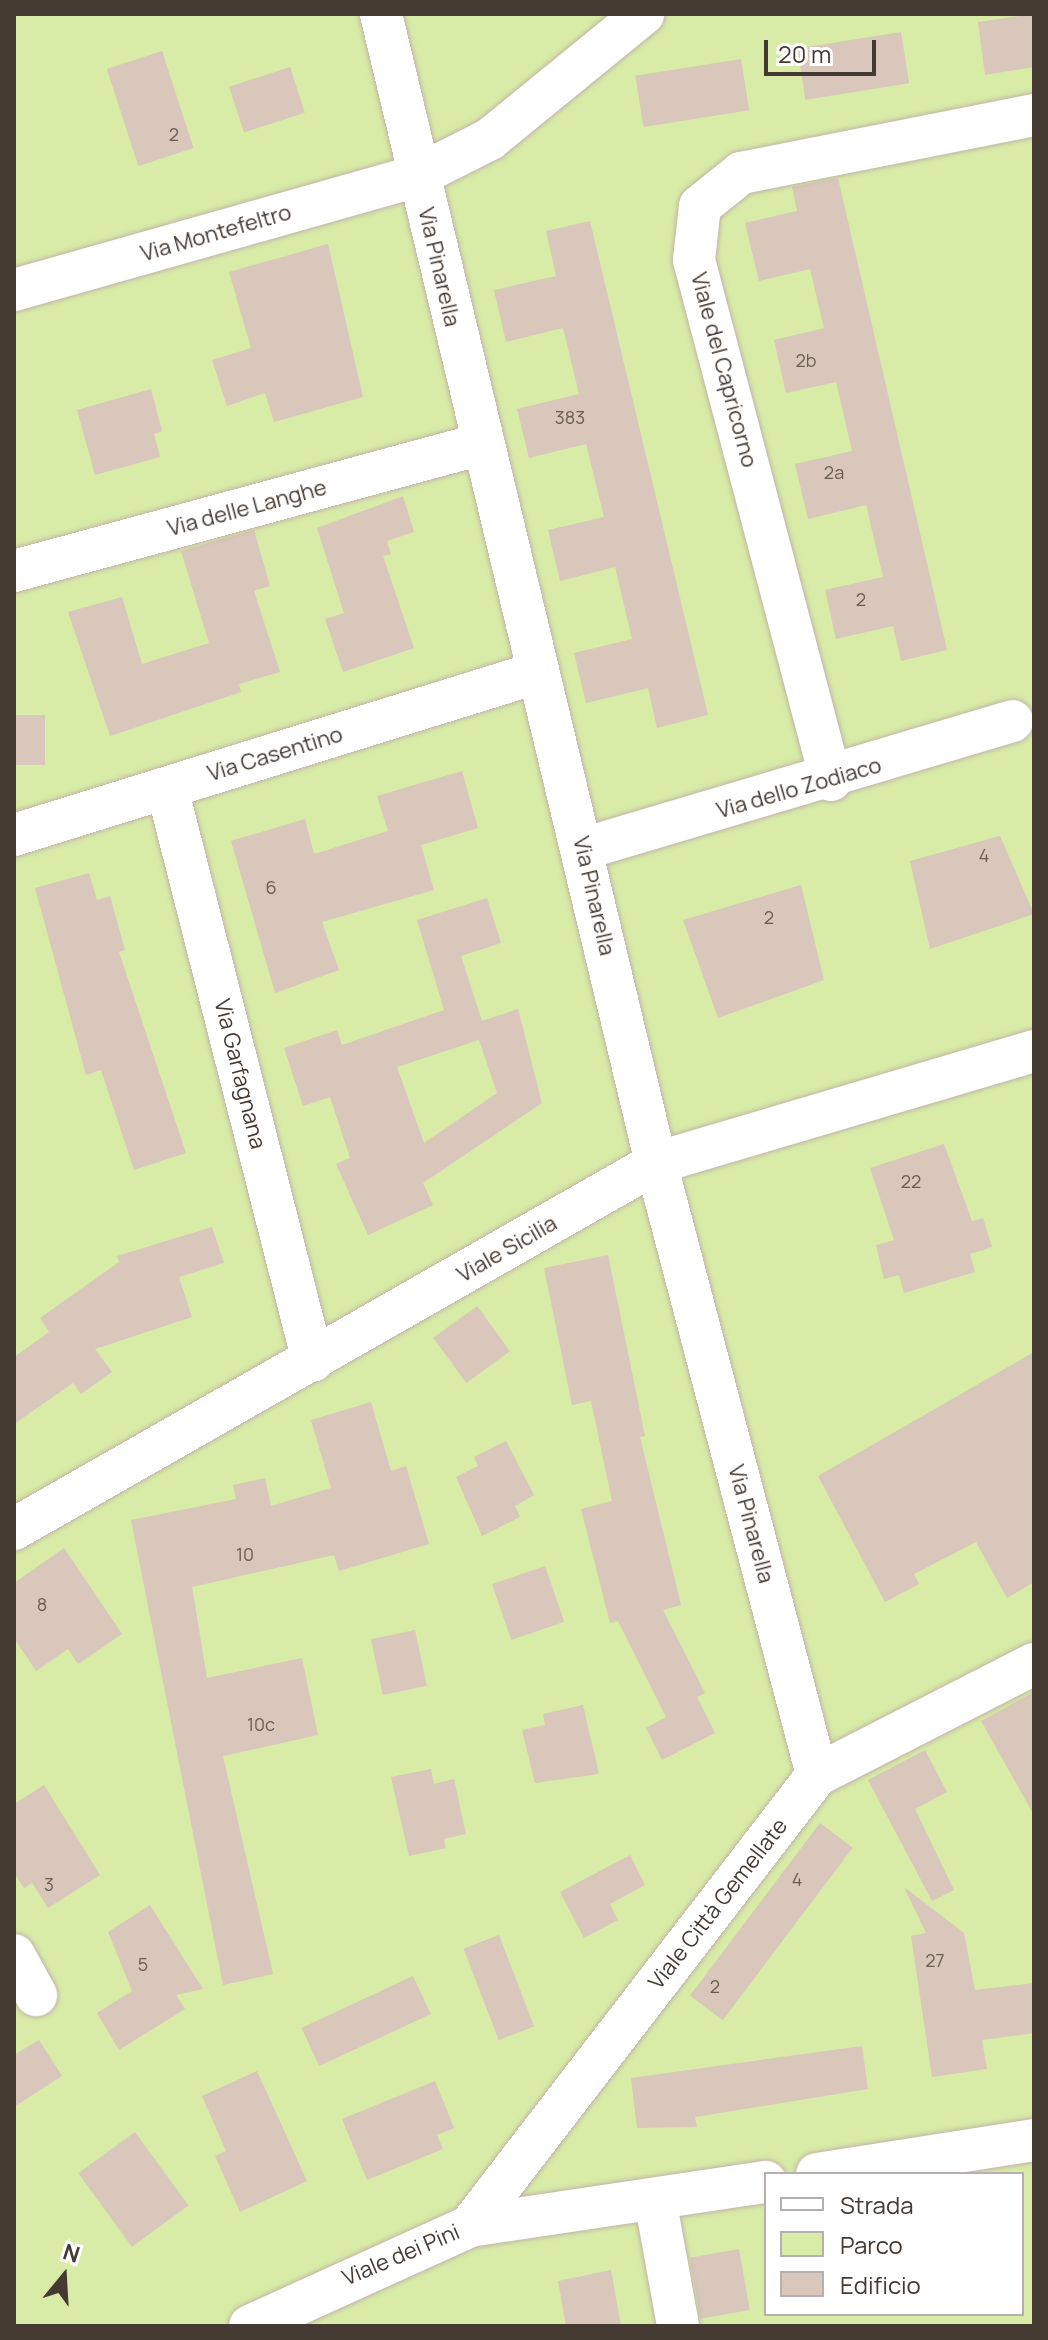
<!DOCTYPE html>
<html>
<head>
<meta charset="utf-8">
<style>
	body { margin:0 }
	#map { position:relative; width:1048px; height:2340px; overflow:hidden; background:#f3ebe2; font-family:Manrope,sans-serif }
	div>[style] { position:absolute }
	.green>* { inset:0; background:#d8eba7 }
	.building>* { inset:0; background:#d8c7ba; transform-origin:0 0 }
	.roads { filter:drop-shadow(0 0 2px #c2b4a7) drop-shadow(0 0 2px #c2b4a7) }
	.minor>* { height:42px; margin:-21px; padding:0 21px; transform-origin:21px; border-radius:21px; background:#fff }
	span { translate:-50% -50%; white-space:nowrap; text-align:center; line-height:1.15; -webkit-text-stroke:7px #fff; paint-order:stroke }
	.number-label { font-size:18px; color:#6a5d54 }
	.number-label span { -webkit-text-stroke-width:0 }
	.street-label { font-size:22px; color:#453a32 }
	.frame { position:absolute; inset:0; border:16px solid #453a32; pointer-events:none }
	.legend { position:absolute; left:764px; top:2172px; width:260px; height:144px; box-sizing:border-box; background:#fff; border:2px solid #b5b0ad; margin:0; padding:10px 14px; list-style:none; font-size:24px; color:#453a32 }
	.legend li { display:flex; align-items:center; gap:16px; height:40px }
	.legend b { width:40px; border:2px solid #b5b0ad }
	.north { position:absolute; left:24px; top:2236px; width:80px; height:80px; -webkit-text-stroke:6px #fff; paint-order:stroke; rotate:18deg; font-size:22px; font-weight:700; line-height:32px; text-align:center; color:#453a32 }
	.north::after { content:''; display:block; margin:auto; width:28px; height:36px; background:#453a32; clip-path:polygon(50% 0,100% 100%,50% 72%,0 100%) }
	.scale { position:absolute; left:764px; top:40px; width:112px; height:36px; box-sizing:border-box; border:4px solid #453a32; border-top:0; padding-left:10px; font-size:24px; line-height:28px; white-space:nowrap; color:#453a32; -webkit-text-stroke:6px #fff; paint-order:stroke }
</style>
</head>
<body>
<div id="map">
	<div class="green">
		<i style="clip-path:polygon(evenodd,14px 14px,1034px 14px,1034px 2326px,14px 2326px,14px 14px,766px 2174px,1022px 2174px,1022px 2314px,766px 2314px,766px 2174px)"></i>
	</div>
	<div class="building">
		<i style="clip-path:polygon(1034px 14px,1034px 67px,985px 75px,978px 22px)"></i>
		<i style="left:901px;top:32px;width:52px;height:105px;rotate:81deg"></i>
		<i style="left:162px;top:51px;width:102px;height:58px;rotate:72deg"></i>
		<i style="left:741px;top:59px;width:52px;height:107px;rotate:81deg"></i>
		<i style="left:290px;top:67px;width:48px;height:64px;rotate:72deg"></i>
		<i style="clip-path:polygon(838px 178px,947px 650px,901px 661px,893px 626px,836px 639px,825px 590px,883px 577px,866px 505px,808px 519px,795px 464px,852px 451px,836px 382px,786px 393px,774px 340px,824px 328px,810px 269px,759px 281px,745px 223px,797px 211px,792px 187px)"></i>
		<i style="clip-path:polygon(590px 221px,708px 715px,657px 728px,648px 688px,586px 703px,574px 653px,632px 639px,615px 567px,560px 581px,548px 530px,604px 517px,586px 444px,529px 458px,517px 409px,579px 394px,563px 328px,506px 342px,494px 290px,556px 276px,546px 231px)"></i>
		<i style="clip-path:polygon(328px 244px,363px 397px,274px 422px,265px 393px,227px 406px,212px 360px,251px 348px,229px 272px)"></i>
		<i style="clip-path:polygon(151px 389px,162px 431px,154px 434px,160px 457px,95px 475px,77px 410px)"></i>
		<i style="clip-path:polygon(403px 496px,414px 532px,387px 541px,391px 554px,383px 556px,414px 648px,343px 672px,325px 619px,344px 613px,317px 528px)"></i>
		<i style="clip-path:polygon(254px 530px,270px 586px,254px 591px,280px 672px,239px 684px,241px 692px,110px 736px,68px 612px,122px 597px,142px 664px,209px 643px,181px 551px)"></i>
		<i style="left:14px;top:715px;width:31px;height:50px"></i>
		<i style="clip-path:polygon(462px 771px,478px 828px,421px 845px,434px 890px,322px 922px,339px 970px,275px 993px,231px 841px,305px 819px,314px 854px,388px 831px,377px 796px)"></i>
		<i style="clip-path:polygon(1000px 836px,1034px 914px,930px 949px,910px 861px)"></i>
		<i style="clip-path:polygon(89px 873px,97px 900px,110px 896px,125px 950px,119px 952px,186px 1153px,134px 1170px,101px 1070px,86px 1075px,35px 888px)"></i>
		<i style="clip-path:polygon(801px 885px,824px 980px,718px 1018px,683px 920px)"></i>
		<i style="clip-path:polygon(evenodd,487px 898px,501px 943px,461px 956px,482px 1021px,518px 1009px,542px 1103px,423px 1183px,433px 1205px,368px 1235px,336px 1164px,350px 1158px,330px 1097px,303px 1106px,284px 1048px,337px 1030px,342px 1045px,444px 1010px,417px 920px,487px 898px,479px 1040px,497px 1093px,424px 1143px,397px 1067px,479px 1040px)"></i>
		<i style="clip-path:polygon(944px 1144px,972px 1221px,983px 1218px,992px 1247px,970px 1254px,975px 1272px,904px 1293px,899px 1275px,884px 1279px,876px 1245px,894px 1240px,870px 1168px)"></i>
		<i style="clip-path:polygon(212px 1227px,224px 1263px,179px 1277px,192px 1317px,95px 1349px,112px 1372px,81px 1394px,73px 1383px,14px 1424px,14px 1357px,49px 1332px,40px 1318px,119px 1262px,117px 1256px)"></i>
		<i style="clip-path:polygon(608px 1255px,645px 1436px,640px 1437px,681px 1605px,663px 1610px,705px 1693px,697px 1697px,715px 1733px,662px 1760px,646px 1728px,666px 1717px,618px 1621px,610px 1623px,581px 1509px,612px 1501px,591px 1401px,572px 1405px,544px 1268px)"></i>
		<i style="left:477px;top:1306px;width:56px;height:54px;rotate:54deg"></i>
		<i style="clip-path:polygon(1034px 1352px,1034px 1582px,1007px 1598px,976px 1542px,914px 1574px,919px 1584px,885px 1602px,818px 1476px)"></i>
		<i style="clip-path:polygon(371px 1402px,391px 1471px,406px 1466px,429px 1544px,339px 1571px,334px 1555px,192px 1587px,207px 1678px,302px 1658px,318px 1735px,223px 1756px,273px 1974px,223px 1985px,131px 1520px,236px 1499px,233px 1485px,265px 1478px,271px 1506px,331px 1488px,311px 1420px)"></i>
		<i style="clip-path:polygon(506px 1441px,534px 1495px,515px 1506px,520px 1517px,482px 1536px,456px 1477px,478px 1466px,474px 1457px)"></i>
		<i style="clip-path:polygon(64px 1548px,122px 1634px,78px 1664px,68px 1649px,36px 1671px,14px 1638px,14px 1583px)"></i>
		<i style="left:545px;top:1566px;width:59px;height:56px;rotate:71deg"></i>
		<i style="left:415px;top:1630px;width:57px;height:45px;rotate:78deg"></i>
		<i style="clip-path:polygon(1034px 1692px,1034px 1815px,981px 1721px)"></i>
		<i style="clip-path:polygon(583px 1705px,599px 1774px,535px 1783px,522px 1730px,545px 1725px,543px 1714px)"></i>
		<i style="clip-path:polygon(925px 1750px,947px 1792px,915px 1809px,954px 1890px,932px 1901px,868px 1780px)"></i>
		<i style="clip-path:polygon(431px 1769px,434px 1784px,454px 1779px,466px 1834px,444px 1839px,446px 1848px,409px 1856px,391px 1777px)"></i>
		<i style="clip-path:polygon(44px 1785px,100px 1875px,48px 1908px,32px 1883px,24px 1888px,14px 1873px,14px 1804px)"></i>
		<i style="left:820px;top:1823px;width:41px;height:216px;rotate:37deg"></i>
		<i style="clip-path:polygon(630px 1855px,645px 1885px,610px 1904px,618px 1920px,584px 1938px,560px 1892px)"></i>
		<i style="clip-path:polygon(904px 1887px,964px 1933px,975px 1990px,1034px 1983px,1034px 2033px,982px 2040px,987px 2069px,932px 2077px,911px 1936px,926px 1933px)"></i>
		<i style="clip-path:polygon(150px 1905px,203px 1989px,176px 1995px,185px 2009px,119px 2050px,97px 2013px,132px 1991px,108px 1932px)"></i>
		<i style="left:499px;top:1935px;width:98px;height:38px;rotate:69deg"></i>
		<i style="left:413px;top:1976px;width:42px;height:123px;rotate:65deg"></i>
		<i style="clip-path:polygon(39px 2040px,62px 2076px,14px 2107px,14px 2055px)"></i>
		<i style="clip-path:polygon(862px 2046px,868px 2089px,695px 2117px,697px 2127px,637px 2128px,631px 2078px)"></i>
		<i style="clip-path:polygon(257px 2071px,307px 2181px,240px 2212px,215px 2156px,226px 2151px,202px 2096px)"></i>
		<i style="clip-path:polygon(435px 2081px,454px 2128px,437px 2135px,443px 2149px,367px 2180px,342px 2119px)"></i>
		<i style="left:135px;top:2132px;width:91px;height:70px;rotate:54deg"></i>
		<i style="left:739px;top:2249px;width:62px;height:50px;rotate:80deg"></i>
		<i style="clip-path:polygon(611px 2270px,621px 2326px,566px 2326px,558px 2281px)"></i>
	</div>
	<div class="roads">
		<div class="minor">
			<i style="left:381px;top:14px;width:1181px;rotate:76.54deg"></i>
			<i style="left:656px;top:1163px;width:633px;rotate:75.26deg"></i>
			<i style="left:14px;top:290px;width:419px;rotate:-15.8deg"></i>
			<i style="left:417px;top:176px;width:82px;rotate:-26.9deg"></i>
			<i style="left:490px;top:139px;width:198px;rotate:-39.2deg"></i>
			<i style="left:14px;top:571px;width:483px;rotate:-15.2deg"></i>
			<i style="left:831px;top:780px;width:538px;rotate:-104.76deg"></i>
			<i style="left:694px;top:260px;width:54px;rotate:-83.7deg"></i>
			<i style="left:700px;top:206px;width:53px;rotate:-38.8deg"></i>
			<i style="left:741px;top:173px;width:299px;rotate:-11.2deg"></i>
			<i style="left:167px;top:788px;width:591px;rotate:75.71deg"></i>
			<i style="left:14px;top:835px;width:547px;rotate:-17.24deg"></i>
			<i style="left:583px;top:849px;width:448px;rotate:-16.6deg"></i>
			<i style="left:14px;top:1529px;width:739px;rotate:-29.69deg"></i>
			<i style="left:656px;top:1163px;width:394px;rotate:-16.5deg"></i>
			<i style="left:14px;top:1955px;width:46px;rotate:61.2deg"></i>
			<i style="left:817px;top:2174px;width:220px;rotate:-8.9deg"></i>
			<i style="left:655px;top:2199px;width:129px;rotate:79.7deg"></i>
			<i style="left:470px;top:2226px;width:569px;rotate:-52.43deg"></i>
			<i style="left:817px;top:1775px;width:244px;rotate:-27.1deg"></i>
			<i style="left:250px;top:2326px;width:242px;rotate:-24.4deg"></i>
			<i style="left:470px;top:2226px;width:299px;rotate:-8.5deg"></i>
		</div>
	</div>
	<div class="number-label">
		<span style="left:174px;top:134px">2</span>
		<span style="left:806px;top:360px">2b</span>
		<span style="left:570px;top:417px">383</span>
		<span style="left:834px;top:472px">2a</span>
		<span style="left:861px;top:599px">2</span>
		<span style="left:984px;top:855px">4</span>
		<span style="left:271px;top:887px">6</span>
		<span style="left:769px;top:917px">2</span>
		<span style="left:911px;top:1181px">22</span>
		<span style="left:245px;top:1554px">10</span>
		<span style="left:42px;top:1604px">8</span>
		<span style="left:261px;top:1724px">10c</span>
		<span style="left:797px;top:1879px">4</span>
		<span style="left:49px;top:1884px">3</span>
		<span style="left:935px;top:1960px">27</span>
		<span style="left:143px;top:1964px">5</span>
		<span style="left:715px;top:1986px">2</span>
	</div>
	<div class="street-label">
		<span style="left:216px;top:233px;rotate:-16deg">Via Montefeltro</span>
		<span style="left:439px;top:267px;rotate:77deg">Via Pinarella</span>
		<span style="left:724px;top:370px;rotate:75deg">Viale del Capricorno</span>
		<span style="left:247px;top:508px;rotate:-15deg">Via delle Langhe</span>
		<span style="left:275px;top:754px;rotate:-17deg">Via Casentino</span>
		<span style="left:799px;top:788px;rotate:-16deg">Via dello Zodiaco</span>
		<span style="left:594px;top:896px;rotate:77deg">Via Pinarella</span>
		<span style="left:240px;top:1074px;rotate:76deg">Via Garfagnana</span>
		<span style="left:507px;top:1249px;rotate:-30deg">Viale Sicilia</span>
		<span style="left:751px;top:1524px;rotate:75deg">Via Pinarella</span>
		<span style="left:718px;top:1904px;rotate:-52deg">Viale Città Gemellate</span>
		<span style="left:401px;top:2255px;rotate:-23deg">Viale dei Pini</span>
	</div>
	<div class="frame"></div>
	<ul class="legend">
	<li><b style="height:10px;background:#fff"></b>Strada</li>
	<li><b style="height:22px;background:#d8eba7"></b>Parco</li>
	<li><b style="height:22px;background:#d8c7ba"></b>Edificio</li>
	</ul>
	<div class="north">N</div>
	<div class="scale">20 m</div>
</div>
</body>
</html>
